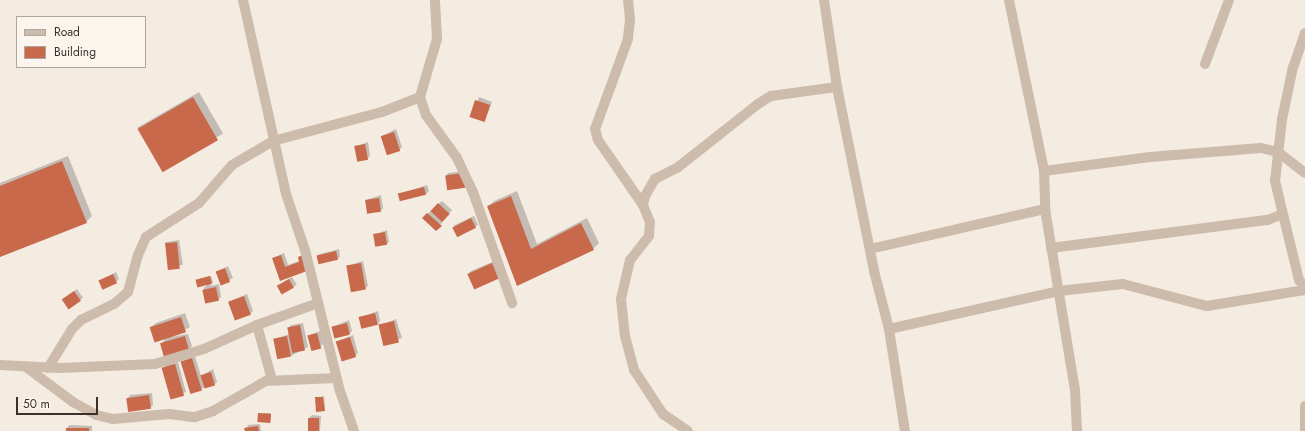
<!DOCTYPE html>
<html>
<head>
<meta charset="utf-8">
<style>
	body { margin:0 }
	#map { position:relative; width:1305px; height:431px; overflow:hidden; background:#f4ebe1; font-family:Jost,sans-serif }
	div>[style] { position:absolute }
	.shadow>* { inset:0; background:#0003; transform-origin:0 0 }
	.building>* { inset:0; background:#c8694b; transform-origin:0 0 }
	.minor>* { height:10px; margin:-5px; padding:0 5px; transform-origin:5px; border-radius:5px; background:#cdbbac }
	span { translate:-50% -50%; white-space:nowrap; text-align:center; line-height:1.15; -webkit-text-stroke:3px #fbf5ee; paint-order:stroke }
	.legend { position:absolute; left:16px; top:16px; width:130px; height:52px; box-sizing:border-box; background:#fbf5ee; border:1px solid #aea6a0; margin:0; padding:5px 7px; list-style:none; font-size:12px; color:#3b302b }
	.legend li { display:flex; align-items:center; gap:8px; height:20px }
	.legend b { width:20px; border:1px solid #aea6a0 }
	.scale { position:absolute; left:16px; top:397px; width:82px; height:18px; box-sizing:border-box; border:2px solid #3b302b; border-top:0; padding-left:5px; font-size:12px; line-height:14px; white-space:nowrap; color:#3b302b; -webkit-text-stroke:3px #fbf5ee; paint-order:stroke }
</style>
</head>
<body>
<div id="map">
	<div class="shadow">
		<i style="left:199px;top:92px;width:48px;height:71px;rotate:60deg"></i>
		<i style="left:479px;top:97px;width:14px;height:21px;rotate:21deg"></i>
		<i style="clip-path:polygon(396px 129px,402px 147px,399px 150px,382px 136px)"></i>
		<i style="clip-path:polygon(368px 142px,370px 156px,367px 159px,355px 147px)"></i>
		<i style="clip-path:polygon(68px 156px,92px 216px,86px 222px,0 256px,0 183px)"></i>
		<i style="clip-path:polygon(465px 171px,467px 184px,464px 187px,446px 176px,448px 173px)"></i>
		<i style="clip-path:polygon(427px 185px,429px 191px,426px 194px,399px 194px)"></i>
		<i style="clip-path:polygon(517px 191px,537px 244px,587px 218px,599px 243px,593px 249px,517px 285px,488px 207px,494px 201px)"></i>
		<i style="clip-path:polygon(381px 195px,383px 208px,381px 211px,366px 200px)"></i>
		<i style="clip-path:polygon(442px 201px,452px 210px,436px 230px,423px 218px)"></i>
		<i style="clip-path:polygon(474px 216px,478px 225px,475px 227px,453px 226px)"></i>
		<i style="clip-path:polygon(387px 230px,389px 242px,387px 244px,374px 235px)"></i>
		<i style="left:179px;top:240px;width:25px;height:14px;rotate:81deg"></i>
		<i style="clip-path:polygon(339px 249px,340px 257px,337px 259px,317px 255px)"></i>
		<i style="clip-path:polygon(284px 253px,288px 265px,299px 261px,302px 254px,309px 267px,281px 279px,273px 258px)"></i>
		<i style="clip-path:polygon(363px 261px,368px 286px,365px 289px,347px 266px)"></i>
		<i style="clip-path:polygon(495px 261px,498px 279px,469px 273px,471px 271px)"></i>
		<i style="clip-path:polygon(228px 266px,233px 278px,222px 284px,217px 272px)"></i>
		<i style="clip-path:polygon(116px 272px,119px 279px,116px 282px,101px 281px)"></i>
		<i style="clip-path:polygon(211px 276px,213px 282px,210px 286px,219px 284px,221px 297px,218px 300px,203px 289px,207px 285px,199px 279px)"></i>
		<i style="left:292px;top:277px;width:9px;height:17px;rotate:58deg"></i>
		<i style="clip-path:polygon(77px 289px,83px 298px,80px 300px,66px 297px)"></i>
		<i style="clip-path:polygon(247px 294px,253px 311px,250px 314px,229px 302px)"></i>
		<i style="clip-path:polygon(378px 311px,380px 321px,378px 324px,359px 318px)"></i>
		<i style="clip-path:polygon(185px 313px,190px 327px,170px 337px,188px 334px,192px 346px,189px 349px,161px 344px,166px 338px,151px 327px,156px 323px)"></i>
		<i style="clip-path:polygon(396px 319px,402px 338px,384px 345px,379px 326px)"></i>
		<i style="clip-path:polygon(349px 320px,352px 331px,349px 334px,332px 327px)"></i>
		<i style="clip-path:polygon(303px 323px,308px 347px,291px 356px,274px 339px,290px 334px,288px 328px,291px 325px)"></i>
		<i style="clip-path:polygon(320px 331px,323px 344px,320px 347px,308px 336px)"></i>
		<i style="clip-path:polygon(353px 335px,358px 353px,355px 356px,338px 342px)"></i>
		<i style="clip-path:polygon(195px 356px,201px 376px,213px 369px,217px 382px,215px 384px,205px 386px,201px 390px,181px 362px)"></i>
		<i style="clip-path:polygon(178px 362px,186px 392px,170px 398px,165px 365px)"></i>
		<i style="clip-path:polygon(152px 393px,153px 405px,150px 408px,128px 398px,130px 395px)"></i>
		<i style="clip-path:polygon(324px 396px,325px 409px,324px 410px,316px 398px)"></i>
		<i style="clip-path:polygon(260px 413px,271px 413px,271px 420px,259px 414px)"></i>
		<i style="clip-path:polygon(312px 415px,321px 416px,320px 431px,309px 431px,309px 418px)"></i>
		<i style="clip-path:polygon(260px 424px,261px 431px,246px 431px,248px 425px)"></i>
		<i style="clip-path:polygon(69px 425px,92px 426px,92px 431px,66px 431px)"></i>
	</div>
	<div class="building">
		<i style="left:193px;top:97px;width:50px;height:64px;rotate:60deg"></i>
		<i style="left:475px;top:100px;width:16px;height:18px;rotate:18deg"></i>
		<i style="left:394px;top:132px;width:20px;height:14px;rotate:72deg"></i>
		<i style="left:365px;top:144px;width:16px;height:11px;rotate:79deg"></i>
		<i style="clip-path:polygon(62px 161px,87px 223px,0 257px,0 186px)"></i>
		<i style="left:463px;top:173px;width:15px;height:18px;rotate:82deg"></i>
		<i style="left:424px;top:187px;width:8px;height:27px;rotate:76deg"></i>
		<i style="clip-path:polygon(511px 196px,531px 249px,581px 223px,594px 250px,517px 286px,487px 206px)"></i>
		<i style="left:379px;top:198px;width:14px;height:14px;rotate:82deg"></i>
		<i style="left:438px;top:203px;width:16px;height:11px;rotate:43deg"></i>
		<i style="clip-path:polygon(427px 213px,442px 226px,436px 231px,422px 218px)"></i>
		<i style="left:471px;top:218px;width:11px;height:21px;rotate:63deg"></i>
		<i style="left:385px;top:232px;width:13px;height:12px;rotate:81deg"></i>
		<i style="left:177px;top:242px;width:27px;height:12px;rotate:84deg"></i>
		<i style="left:336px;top:251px;width:9px;height:20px;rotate:77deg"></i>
		<i style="clip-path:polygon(281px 255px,285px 267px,299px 262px,298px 257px,303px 255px,307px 271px,280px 281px,272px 258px)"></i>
		<i style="left:361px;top:263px;width:27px;height:15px;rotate:80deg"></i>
		<i style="left:492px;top:263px;width:17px;height:27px;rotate:66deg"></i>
		<i style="left:225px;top:268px;width:15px;height:10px;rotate:70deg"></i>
		<i style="left:113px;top:274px;width:10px;height:16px;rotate:66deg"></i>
		<i style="left:210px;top:276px;width:8px;height:15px;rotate:76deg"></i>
		<i style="left:289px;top:279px;width:10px;height:14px;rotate:61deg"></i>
		<i style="left:216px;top:287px;width:14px;height:14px;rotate:78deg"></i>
		<i style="left:74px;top:291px;width:12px;height:15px;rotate:55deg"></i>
		<i style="left:244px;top:296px;width:20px;height:17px;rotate:70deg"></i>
		<i style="left:375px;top:313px;width:12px;height:17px;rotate:76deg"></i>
		<i style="left:181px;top:317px;width:16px;height:33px;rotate:72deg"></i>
		<i style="left:394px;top:321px;width:22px;height:16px;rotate:77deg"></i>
		<i style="left:347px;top:323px;width:12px;height:16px;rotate:76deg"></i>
		<i style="left:300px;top:325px;width:26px;height:13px;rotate:79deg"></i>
		<i style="left:317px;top:333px;width:16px;height:10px;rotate:75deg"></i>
		<i style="left:185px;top:336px;width:15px;height:26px;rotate:74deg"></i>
		<i style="left:287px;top:336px;width:21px;height:14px;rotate:79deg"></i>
		<i style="left:350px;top:337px;width:21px;height:15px;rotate:73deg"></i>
		<i style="left:192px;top:358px;width:34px;height:12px;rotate:73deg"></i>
		<i style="left:175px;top:364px;width:33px;height:14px;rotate:74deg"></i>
		<i style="left:211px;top:372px;width:14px;height:11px;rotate:73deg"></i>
		<i style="left:149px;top:395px;width:14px;height:23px;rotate:82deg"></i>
		<i style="clip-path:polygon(315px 397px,323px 397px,325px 411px,316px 412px)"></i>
		<i style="left:258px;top:413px;width:13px;height:9px;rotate:4deg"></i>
		<i style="left:308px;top:418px;width:11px;height:13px"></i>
		<i style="clip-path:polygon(258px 426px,259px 431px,245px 431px,244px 428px)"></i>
		<i style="left:66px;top:428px;width:23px;height:3px"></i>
	</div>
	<div class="minor">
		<i style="left:243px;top:0;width:199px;rotate:77.5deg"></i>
		<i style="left:286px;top:194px;width:59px;rotate:71.3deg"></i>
		<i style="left:305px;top:250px;width:145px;rotate:76.1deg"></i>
		<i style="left:340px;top:391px;width:42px;rotate:70.7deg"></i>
		<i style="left:628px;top:0;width:19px;rotate:84deg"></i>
		<i style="left:630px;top:19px;width:20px;rotate:96deg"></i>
		<i style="left:628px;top:39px;width:96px;rotate:110.1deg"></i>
		<i style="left:595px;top:129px;width:11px;rotate:75deg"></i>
		<i style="left:598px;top:140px;width:79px;rotate:55.3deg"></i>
		<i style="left:643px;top:205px;width:18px;rotate:68deg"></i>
		<i style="left:650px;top:222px;width:14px;rotate:94deg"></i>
		<i style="left:649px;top:236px;width:31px;rotate:128deg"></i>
		<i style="left:630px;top:260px;width:40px;rotate:103deg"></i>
		<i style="left:621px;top:299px;width:37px;rotate:84deg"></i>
		<i style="left:625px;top:336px;width:35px;rotate:75deg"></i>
		<i style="left:634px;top:370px;width:53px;rotate:56.6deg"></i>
		<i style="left:663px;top:414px;width:30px;rotate:34deg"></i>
		<i style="left:824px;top:0;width:88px;rotate:81.5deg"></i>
		<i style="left:837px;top:87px;width:188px;rotate:78.6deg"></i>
		<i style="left:874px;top:271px;width:60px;rotate:75.5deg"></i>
		<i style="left:889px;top:329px;width:103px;rotate:81.1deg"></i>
		<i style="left:1009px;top:0;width:175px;rotate:78.4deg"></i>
		<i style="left:1044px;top:171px;width:38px;rotate:88deg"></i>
		<i style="left:1045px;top:209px;width:183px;rotate:80.6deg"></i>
		<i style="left:1075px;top:390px;width:41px;rotate:87.2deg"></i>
		<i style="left:1305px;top:33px;width:36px;rotate:109deg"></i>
		<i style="left:1293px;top:67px;width:53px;rotate:101.9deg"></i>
		<i style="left:1282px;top:119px;width:62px;rotate:96.4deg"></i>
		<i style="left:1275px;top:181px;width:102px;rotate:76.4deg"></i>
		<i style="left:1299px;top:280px;width:8px;rotate:45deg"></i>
		<i style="left:1205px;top:64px;width:68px;rotate:-69.4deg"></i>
		<i style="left:420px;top:97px;width:60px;rotate:-73.7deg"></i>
		<i style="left:437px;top:39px;width:39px;rotate:-93deg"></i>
		<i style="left:1044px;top:171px;width:107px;rotate:-7.5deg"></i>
		<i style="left:1150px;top:157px;width:111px;rotate:-4.6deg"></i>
		<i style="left:1261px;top:148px;width:17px;rotate:13deg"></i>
		<i style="left:1278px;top:152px;width:34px;rotate:38deg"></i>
		<i style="left:643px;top:205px;width:9px;rotate:-77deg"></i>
		<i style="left:645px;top:196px;width:20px;rotate:-60deg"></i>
		<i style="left:655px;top:179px;width:25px;rotate:-27deg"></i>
		<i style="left:677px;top:168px;width:103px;rotate:-38.3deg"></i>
		<i style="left:758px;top:104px;width:15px;rotate:-32deg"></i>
		<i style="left:771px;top:96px;width:67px;rotate:-7.8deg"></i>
		<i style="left:1051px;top:248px;width:219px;rotate:-7.4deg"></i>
		<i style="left:1268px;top:220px;width:15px;rotate:-23deg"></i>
		<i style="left:870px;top:249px;width:180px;rotate:-12.9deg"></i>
		<i style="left:257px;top:325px;width:57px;rotate:74.7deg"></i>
		<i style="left:889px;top:329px;width:174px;rotate:-12.6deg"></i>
		<i style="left:1059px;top:291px;width:64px;rotate:-6.2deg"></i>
		<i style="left:1123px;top:284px;width:87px;rotate:14.7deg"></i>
		<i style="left:1207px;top:306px;width:99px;rotate:-9.3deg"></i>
		<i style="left:0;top:365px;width:60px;rotate:2.9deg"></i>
		<i style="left:60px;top:368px;width:95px;rotate:-2.4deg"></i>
		<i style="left:155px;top:364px;width:51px;rotate:-17deg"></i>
		<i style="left:204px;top:349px;width:58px;rotate:-24.4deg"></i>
		<i style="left:257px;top:325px;width:65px;rotate:-19.8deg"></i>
		<i style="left:26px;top:367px;width:59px;rotate:36.7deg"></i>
		<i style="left:73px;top:402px;width:26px;rotate:29deg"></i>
		<i style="left:96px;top:415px;width:17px;rotate:13deg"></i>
		<i style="left:113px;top:419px;width:56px;rotate:-5.1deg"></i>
		<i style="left:169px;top:414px;width:26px;rotate:7deg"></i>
		<i style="left:195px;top:417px;width:19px;rotate:-18deg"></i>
		<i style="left:213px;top:411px;width:61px;rotate:-29.5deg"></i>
		<i style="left:266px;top:381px;width:70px;rotate:-2.5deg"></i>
		<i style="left:48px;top:368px;width:46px;rotate:-58.4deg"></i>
		<i style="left:72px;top:329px;width:13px;rotate:-45deg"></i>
		<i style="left:81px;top:320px;width:37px;rotate:-26deg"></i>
		<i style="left:114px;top:304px;width:18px;rotate:-41deg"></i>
		<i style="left:128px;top:292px;width:38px;rotate:-75deg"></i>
		<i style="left:138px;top:255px;width:20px;rotate:-66deg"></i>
		<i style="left:146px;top:237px;width:63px;rotate:-32.7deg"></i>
		<i style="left:199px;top:203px;width:50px;rotate:-49deg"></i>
		<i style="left:232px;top:165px;width:48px;rotate:-30.3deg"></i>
		<i style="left:273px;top:141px;width:113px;rotate:-14.9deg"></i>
		<i style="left:382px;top:112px;width:41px;rotate:-21.5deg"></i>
		<i style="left:420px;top:97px;width:19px;rotate:72deg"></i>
		<i style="left:426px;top:115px;width:53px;rotate:54.2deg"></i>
		<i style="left:457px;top:158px;width:38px;rotate:65deg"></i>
		<i style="left:473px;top:192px;width:118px;rotate:70.6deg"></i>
		<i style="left:1305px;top:406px;width:23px;rotate:90deg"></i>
	</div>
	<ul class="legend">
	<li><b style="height:5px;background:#cdbbac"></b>Road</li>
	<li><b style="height:11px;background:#c8694b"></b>Building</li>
	</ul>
	<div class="scale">50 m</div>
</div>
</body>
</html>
